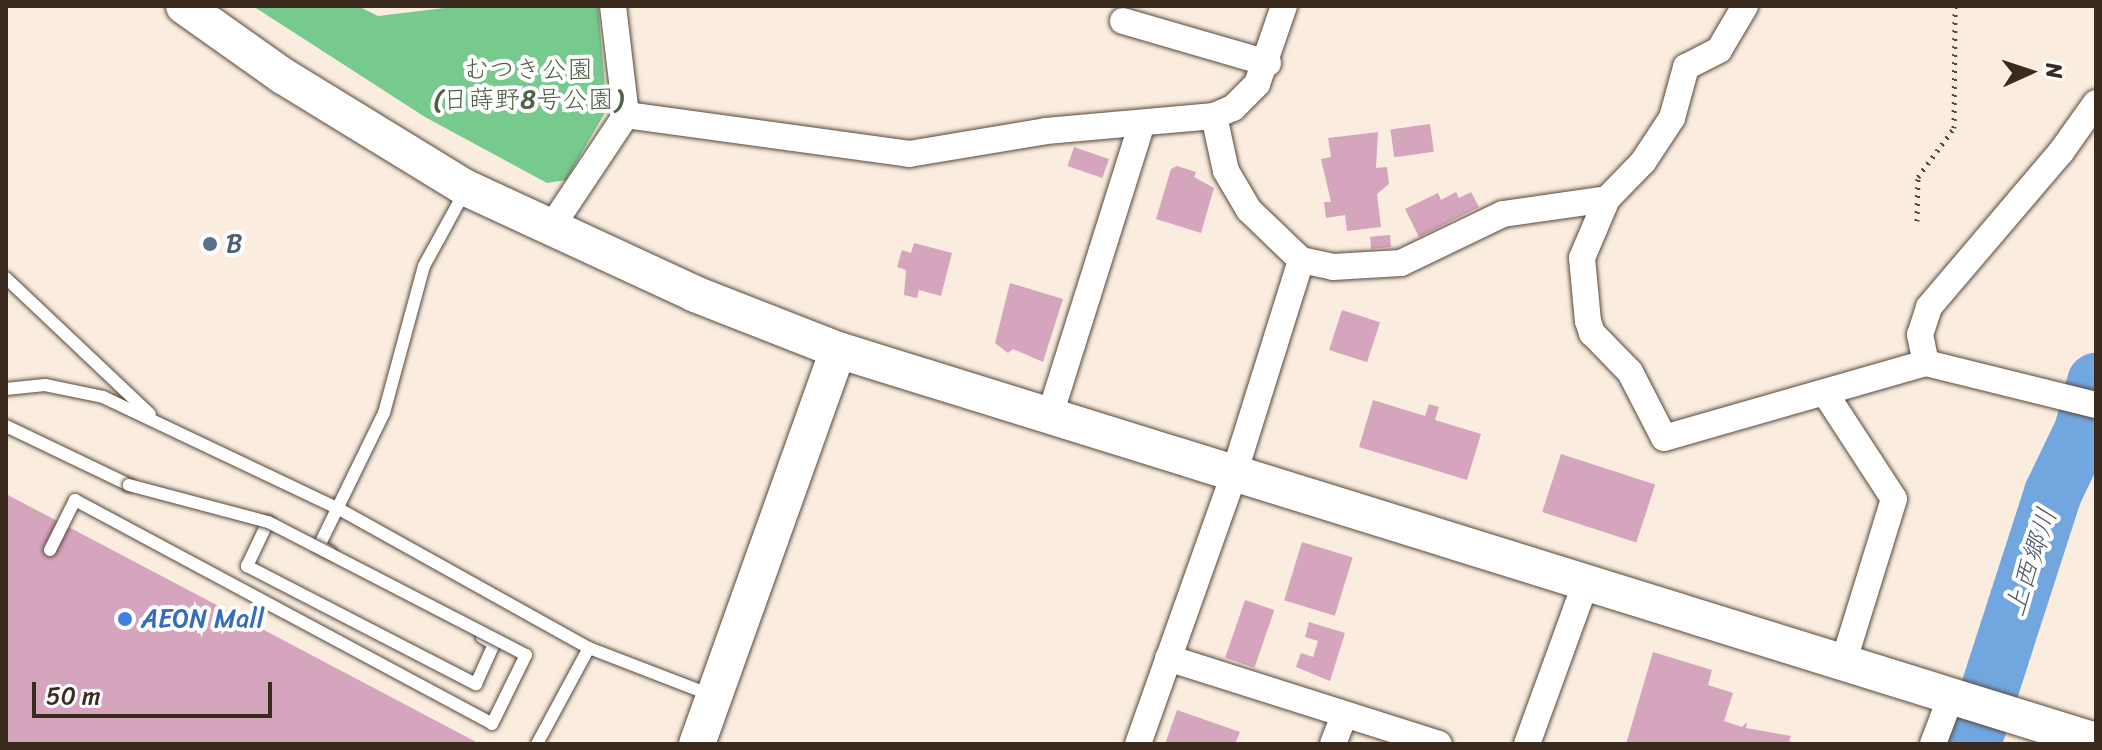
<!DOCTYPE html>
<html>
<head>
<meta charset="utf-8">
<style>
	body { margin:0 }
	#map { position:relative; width:2102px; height:750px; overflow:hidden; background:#faeddf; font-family:Sriracha,"Klee One",sans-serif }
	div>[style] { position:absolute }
	.green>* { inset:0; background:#76ca8e }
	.river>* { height:58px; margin:-29px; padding:0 29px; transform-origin:29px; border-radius:29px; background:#71a6de }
	.building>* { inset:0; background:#d5a5be; transform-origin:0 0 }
	.path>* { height:5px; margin-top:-2.5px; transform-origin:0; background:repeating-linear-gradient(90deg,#58473b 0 2px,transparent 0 8px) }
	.roads { filter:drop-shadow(0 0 2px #58473b) drop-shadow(0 0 2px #58473b) }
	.lane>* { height:12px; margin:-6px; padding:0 6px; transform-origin:6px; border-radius:6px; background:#fff }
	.street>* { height:26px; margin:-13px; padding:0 13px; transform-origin:13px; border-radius:13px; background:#fff }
	.secondary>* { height:36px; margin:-18px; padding:0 18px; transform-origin:18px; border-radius:18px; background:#fff }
	.bridges { filter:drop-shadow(0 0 2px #58473b) drop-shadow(0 0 2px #58473b) }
	.lane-bridge>* { height:12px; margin:-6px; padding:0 6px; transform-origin:6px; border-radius:6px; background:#fff }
	.dots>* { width:22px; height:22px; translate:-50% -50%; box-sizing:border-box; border:4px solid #fff; border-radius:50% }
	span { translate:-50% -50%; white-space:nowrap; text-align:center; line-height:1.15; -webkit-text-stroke:8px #fff; paint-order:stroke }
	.park-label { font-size:26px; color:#506245 }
	.service-label { font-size:26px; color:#4e5e75 }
	.left { translate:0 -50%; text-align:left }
	.shop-label { font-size:26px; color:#366cbe }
	.water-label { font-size:28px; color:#515c6b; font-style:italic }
	.frame { position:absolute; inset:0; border:8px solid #3b2a1e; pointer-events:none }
	.north { position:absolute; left:1990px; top:32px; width:80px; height:80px; -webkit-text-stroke:6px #fff; paint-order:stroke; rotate:87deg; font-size:22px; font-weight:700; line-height:32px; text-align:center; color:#3b2a1e }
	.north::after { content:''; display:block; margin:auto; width:28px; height:36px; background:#3b2a1e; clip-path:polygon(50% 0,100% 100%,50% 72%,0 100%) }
	.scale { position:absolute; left:32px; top:682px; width:240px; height:36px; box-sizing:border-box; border:4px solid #3b2a1e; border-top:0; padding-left:10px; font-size:24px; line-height:28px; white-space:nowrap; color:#3b2a1e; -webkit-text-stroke:6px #fff; paint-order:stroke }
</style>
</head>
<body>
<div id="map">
	<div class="green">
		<i style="clip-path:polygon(253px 6px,358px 6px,378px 16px,461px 6px,598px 6px,607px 109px,566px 180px,547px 183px,425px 117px)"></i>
	</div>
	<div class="river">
		<i style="left:1972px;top:744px;width:264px;rotate:-72.1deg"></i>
		<i style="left:2053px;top:493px;width:69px;rotate:-64.2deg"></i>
		<i style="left:2083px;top:431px;width:51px;rotate:-75.1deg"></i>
	</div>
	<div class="building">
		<i style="left:1430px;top:124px;width:28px;height:40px;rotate:82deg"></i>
		<i style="clip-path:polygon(1378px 132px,1376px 168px,1387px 167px,1389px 184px,1377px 194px,1381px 227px,1347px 231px,1345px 215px,1326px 218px,1324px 202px,1331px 202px,1321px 159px,1331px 157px,1328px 138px)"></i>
		<i style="left:1074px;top:147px;width:37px;height:20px;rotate:19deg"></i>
		<i style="clip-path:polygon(1177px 166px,1196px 172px,1194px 177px,1214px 188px,1201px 233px,1156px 219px,1171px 169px)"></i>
		<i style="clip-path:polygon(1456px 192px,1459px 198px,1471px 192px,1479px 207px,1419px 237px,1405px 209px,1438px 193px,1441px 200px)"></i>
		<i style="left:1390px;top:235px;width:12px;height:20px;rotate:85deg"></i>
		<i style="clip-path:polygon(914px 243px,952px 253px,941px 296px,919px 290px,917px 298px,904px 295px,906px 270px,897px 267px,902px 250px,911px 253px)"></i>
		<i style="clip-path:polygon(1010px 283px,1063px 299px,1043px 362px,1013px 349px,1008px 353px,995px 343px)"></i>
		<i style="left:1342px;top:310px;width:40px;height:42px;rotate:18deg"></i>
		<i style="clip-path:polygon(1373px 400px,1425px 416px,1429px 404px,1439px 407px,1435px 420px,1481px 434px,1467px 480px,1359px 447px)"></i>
		<i style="left:1561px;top:454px;width:99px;height:61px;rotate:18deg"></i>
		<i style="clip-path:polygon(6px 494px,480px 744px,6px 744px)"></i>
		<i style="left:1302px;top:542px;width:53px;height:61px;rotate:17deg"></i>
		<i style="left:1245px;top:600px;width:31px;height:61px;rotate:19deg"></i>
		<i style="clip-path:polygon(1309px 622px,1345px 633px,1330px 681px,1296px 667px,1301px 653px,1313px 657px,1318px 641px,1305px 637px)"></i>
		<i style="clip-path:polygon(1653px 652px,1712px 670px,1708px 685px,1733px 693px,1724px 721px,1742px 727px,1747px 722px,1746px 728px,1791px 736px,1789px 741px,1797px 744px,1626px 744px)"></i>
		<i style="clip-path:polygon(1177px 710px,1240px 732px,1235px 744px,1165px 744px)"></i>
	</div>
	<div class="path">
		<i style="left:1917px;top:221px;width:44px;rotate:-88.7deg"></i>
		<i style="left:1918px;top:177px;width:61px;rotate:-53.7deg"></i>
		<i style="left:1954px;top:128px;width:122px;rotate:-89.5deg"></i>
	</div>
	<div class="roads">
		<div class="lane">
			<i style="left:6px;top:278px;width:198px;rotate:43.4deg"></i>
			<i style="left:6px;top:389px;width:39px;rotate:-6deg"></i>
			<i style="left:45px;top:385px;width:59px;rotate:11.7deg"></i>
			<i style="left:103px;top:397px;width:261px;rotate:25.4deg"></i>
			<i style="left:339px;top:509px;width:286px;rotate:29.1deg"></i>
			<i style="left:589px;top:648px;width:131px;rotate:21.1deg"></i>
			<i style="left:6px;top:426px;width:136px;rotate:25.6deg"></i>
			<i style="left:268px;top:522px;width:49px;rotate:115.5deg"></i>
			<i style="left:247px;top:566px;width:258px;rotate:27.3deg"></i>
			<i style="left:476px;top:684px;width:44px;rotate:-65.8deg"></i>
			<i style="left:494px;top:644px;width:14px;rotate:-150deg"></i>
			<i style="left:330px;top:552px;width:13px;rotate:-151deg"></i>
			<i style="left:319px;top:546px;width:148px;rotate:-64deg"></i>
			<i style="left:384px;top:413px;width:152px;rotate:-74.8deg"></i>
			<i style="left:424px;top:266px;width:85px;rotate:-61.3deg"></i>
			<i style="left:537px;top:744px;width:109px;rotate:-61.6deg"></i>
		</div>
		<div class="street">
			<i style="left:1123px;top:21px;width:151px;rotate:16.2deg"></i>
			<i style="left:626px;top:115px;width:286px;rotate:7.8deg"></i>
			<i style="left:909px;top:154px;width:139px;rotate:-9.5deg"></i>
			<i style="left:1046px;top:131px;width:169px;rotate:-5.1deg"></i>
			<i style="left:1214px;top:116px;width:21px;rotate:-23deg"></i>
			<i style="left:1233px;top:108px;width:34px;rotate:-45deg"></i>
			<i style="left:1257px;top:84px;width:83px;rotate:-70.9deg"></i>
			<i style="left:1214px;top:116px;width:56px;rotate:77.7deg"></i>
			<i style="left:1226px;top:171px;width:45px;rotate:59.5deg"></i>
			<i style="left:1249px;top:210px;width:72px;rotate:43.9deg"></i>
			<i style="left:1301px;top:260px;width:33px;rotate:12deg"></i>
			<i style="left:1333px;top:267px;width:68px;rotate:-3.4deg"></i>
			<i style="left:1401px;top:263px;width:113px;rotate:-25.7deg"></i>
			<i style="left:1503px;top:214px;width:105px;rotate:-8.2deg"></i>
			<i style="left:1607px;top:199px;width:52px;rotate:-45.8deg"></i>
			<i style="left:1643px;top:162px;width:53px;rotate:-56.6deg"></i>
			<i style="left:1672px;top:118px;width:53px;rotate:-74.6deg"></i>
			<i style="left:1686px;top:67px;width:37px;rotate:-27deg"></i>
			<i style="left:1719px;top:50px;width:51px;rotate:-59.4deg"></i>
			<i style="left:1607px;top:199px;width:64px;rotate:113deg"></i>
			<i style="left:1582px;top:258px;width:63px;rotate:84.6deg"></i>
			<i style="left:1588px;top:321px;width:13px;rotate:72deg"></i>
			<i style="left:1592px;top:333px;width:54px;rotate:45.7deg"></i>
			<i style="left:1630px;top:372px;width:74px;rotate:62.7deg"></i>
			<i style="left:1664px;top:438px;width:273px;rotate:-16deg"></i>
			<i style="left:1926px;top:363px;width:29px;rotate:-102deg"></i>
			<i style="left:1920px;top:335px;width:29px;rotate:-72deg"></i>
			<i style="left:1929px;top:307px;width:204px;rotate:-49.6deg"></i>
			<i style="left:2061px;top:152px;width:60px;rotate:-54.5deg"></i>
			<i style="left:550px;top:229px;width:137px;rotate:-56.3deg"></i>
			<i style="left:626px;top:115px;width:110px;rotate:-96.8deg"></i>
			<i style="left:1926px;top:363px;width:175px;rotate:13.9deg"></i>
			<i style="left:1825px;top:393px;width:126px;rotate:56.9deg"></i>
			<i style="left:1894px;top:499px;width:173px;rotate:107.2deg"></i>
			<i style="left:1050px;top:415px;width:303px;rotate:-72.5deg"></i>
			<i style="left:1168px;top:658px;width:284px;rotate:17.6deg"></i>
			<i style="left:1138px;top:744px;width:287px;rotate:-70.4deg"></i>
			<i style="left:1234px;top:474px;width:224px;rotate:-72.6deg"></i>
			<i style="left:1333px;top:744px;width:31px;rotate:-69deg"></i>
			<i style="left:1527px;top:744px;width:169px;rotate:-70deg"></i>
			<i style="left:1933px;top:744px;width:51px;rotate:-69.4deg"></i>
		</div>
		<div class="secondary">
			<i style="left:184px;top:6px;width:121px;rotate:35.3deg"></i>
			<i style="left:283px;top:76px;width:215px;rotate:31.5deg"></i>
			<i style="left:466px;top:188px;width:252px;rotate:24.8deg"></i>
			<i style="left:695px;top:294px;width:154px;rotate:21.4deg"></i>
			<i style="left:838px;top:350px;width:1317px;rotate:17.27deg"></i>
			<i style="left:697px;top:744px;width:418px;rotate:-70.3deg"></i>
		</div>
	</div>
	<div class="bridges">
		<div class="lane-bridge">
			<i style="left:50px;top:550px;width:56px;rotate:-63.4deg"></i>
			<i style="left:75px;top:500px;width:473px;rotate:28.2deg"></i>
			<i style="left:492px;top:724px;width:77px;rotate:-63.8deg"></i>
			<i style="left:526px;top:655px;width:290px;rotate:-152.7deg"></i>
			<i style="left:268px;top:522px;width:144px;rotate:-165.1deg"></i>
		</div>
	</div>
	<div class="dots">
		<i style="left:210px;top:244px;background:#5c6f8a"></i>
		<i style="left:125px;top:619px;background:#3f7fe0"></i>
	</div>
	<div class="park-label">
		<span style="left:528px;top:85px">むつき公園<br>(日蒔野8号公園)</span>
	</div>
	<div class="service-label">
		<span class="left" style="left:226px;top:244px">B</span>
	</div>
	<div class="shop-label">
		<span class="left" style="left:141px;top:619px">AEON Mall</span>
	</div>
	<div class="water-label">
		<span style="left:2031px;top:562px;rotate:-72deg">上西郷川</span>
	</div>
	<div class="frame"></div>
	<div class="north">N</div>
	<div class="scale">50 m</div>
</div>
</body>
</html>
